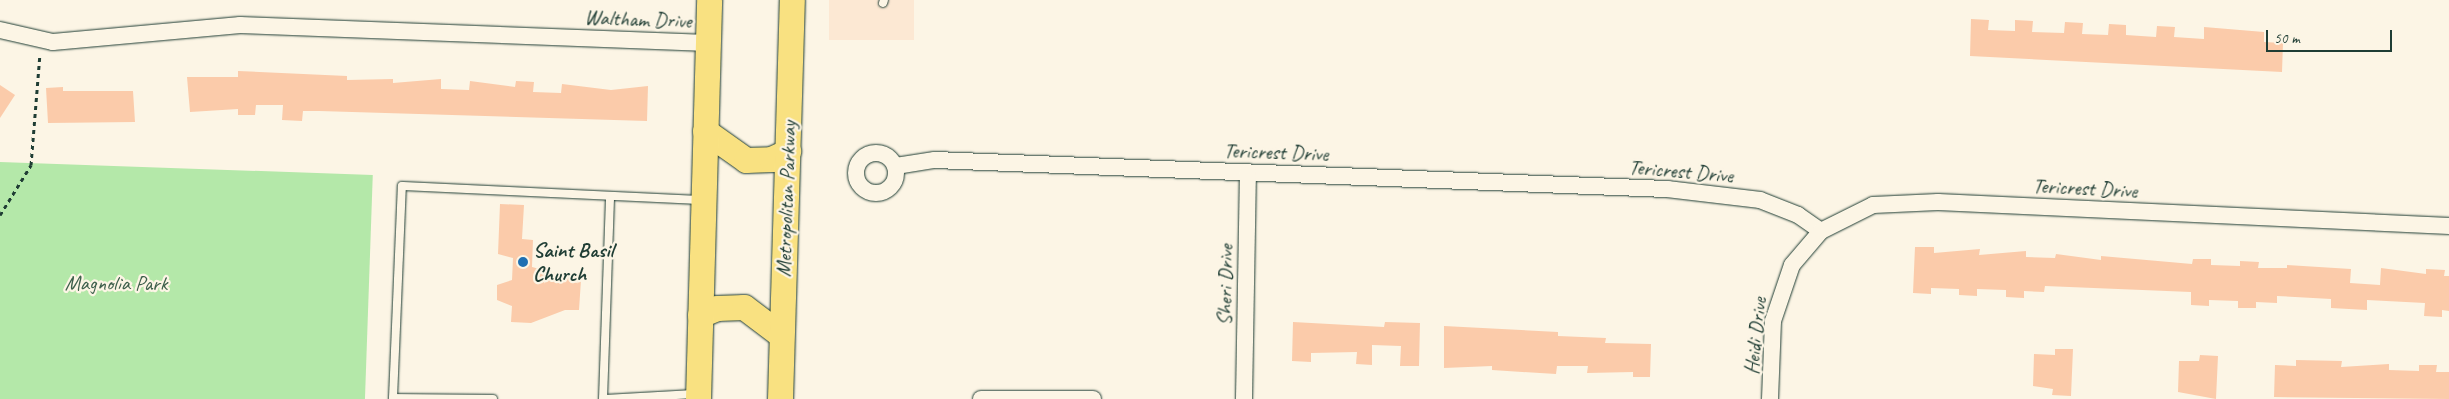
<!DOCTYPE html>
<html>
<head>
<meta charset="utf-8">
<style>
	body { margin:0 }
	#map { position:relative; width:2449px; height:399px; overflow:hidden; background:#fcf5e5; font-family:Caveat,sans-serif }
	div>[style] { position:absolute }
	.built>* { inset:0; background:#fce8d3; transform-origin:0 0 }
	.green>* { inset:0; background:#b4e8a9; transform-origin:0 0 }
	.building>* { inset:0; background:#fbcbaa }
	.path>* { height:3px; margin-top:-1.5px; transform-origin:0; background:repeating-linear-gradient(90deg,#1f3d34 0 4px,transparent 0 8px) }
	.roads { filter:drop-shadow(0 0 1px #1f3d34) drop-shadow(0 0 1px #1f3d34) }
	.lane>* { height:8px; margin:-4px; padding:0 4px; transform-origin:4px; border-radius:4px; background:#fcf5e5 }
	.street>* { height:16px; margin:-8px; padding:0 8px; transform-origin:8px; border-radius:8px; background:#fcf5e5 }
	.street>.ring { margin:-8px; padding:0; box-sizing:content-box; background:none; border:16px solid #fcf5e5; border-radius:50% }
	.primary>* { height:25px; margin:-12.5px; padding:0 12.5px; transform-origin:12.5px; border-radius:12.5px; background:#f9e181 }
	.dots>* { width:14px; height:14px; translate:-50% -50%; box-sizing:border-box; border:2px solid #fcf5e5; border-radius:50% }
	span { translate:-50% -50%; white-space:nowrap; text-align:center; line-height:1.15; -webkit-text-stroke:4.5px #fcf5e5; paint-order:stroke }
	.street-label { font-size:21px; color:#1f3d34 }
	.poi-label { font-size:21px; color:#1f3d34; font-weight:700 }
	.left { translate:0 -50%; text-align:left }
	.park-label { font-size:21px; color:#3d5f4b }
	.scale { position:absolute; left:2266px; top:30px; width:126px; height:22px; box-sizing:border-box; border:2px solid #1f3d34; border-top:0; padding-left:6px; font-size:15px; line-height:18px; white-space:nowrap; color:#1f3d34; -webkit-text-stroke:4px #fcf5e5; paint-order:stroke }
</style>
</head>
<body>
<div id="map">
	<div class="built">
		<i style="left:829px;top:0;width:85px;height:40px"></i>
	</div>
	<div class="green">
		<i style="left:0;top:162px;width:373px;height:237px;rotate:2deg"></i>
	</div>
	<div class="building">
		<i style="clip-path:polygon(1971px 19px,1989px 20px,1988px 30px,2015px 31px,2015px 20px,2033px 21px,2032px 32px,2064px 33px,2065px 22px,2083px 23px,2082px 34px,2108px 35px,2109px 24px,2126px 25px,2126px 35px,2156px 37px,2157px 26px,2175px 27px,2174px 37px,2204px 39px,2204px 27px,2264px 32px,2264px 42px,2283px 43px,2282px 72px,1970px 56px)"></i>
		<i style="clip-path:polygon(238px 71px,347px 76px,347px 80px,393px 79px,393px 83px,441px 79px,441px 89px,469px 90px,470px 81px,515px 87px,516px 81px,534px 82px,533px 92px,561px 93px,562px 84px,611px 90px,648px 86px,647px 121px,319px 111px,303px 111px,302px 121px,282px 120px,283px 105px,256px 105px,255px 115px,238px 115px,238px 109px,190px 112px,187px 77px,238px 77px)"></i>
		<i style="clip-path:polygon(0 85px,15px 95px,0 118px)"></i>
		<i style="clip-path:polygon(63px 87px,63px 91px,133px 91px,135px 122px,48px 123px,46px 88px)"></i>
		<i style="clip-path:polygon(500px 204px,524px 205px,522px 239px,533px 240px,532px 267px,581px 280px,579px 310px,565px 310px,531px 323px,511px 322px,512px 306px,497px 300px,497px 285px,512px 280px,513px 258px,498px 254px)"></i>
		<i style="clip-path:polygon(1915px 247px,1934px 247px,1934px 253px,1980px 249px,1979px 255px,2026px 251px,2026px 257px,2055px 258px,2056px 254px,2101px 260px,2101px 256px,2192px 264px,2193px 259px,2211px 259px,2211px 265px,2240px 266px,2240px 261px,2259px 262px,2258px 268px,2287px 268px,2287px 265px,2351px 269px,2350px 283px,2380px 285px,2381px 268px,2426px 274px,2426px 269px,2445px 270px,2444px 276px,2449px 276px,2449px 311px,2442px 310px,2442px 317px,2424px 316px,2425px 303px,2367px 300px,2367px 310px,2331px 308px,2331px 299px,2277px 296px,2277px 303px,2256px 302px,2256px 308px,2238px 308px,2238px 301px,2209px 300px,2209px 306px,2191px 305px,2191px 292px,2045px 286px,2044px 292px,2024px 291px,2024px 298px,2006px 297px,2006px 290px,1977px 289px,1977px 296px,1959px 295px,1959px 289px,1931px 288px,1931px 294px,1913px 293px)"></i>
		<i style="clip-path:polygon(1293px 322px,1384px 327px,1385px 322px,1420px 323px,1419px 366px,1400px 366px,1401px 346px,1372px 345px,1372px 365px,1356px 364px,1357px 352px,1311px 353px,1311px 362px,1292px 361px)"></i>
		<i style="clip-path:polygon(1444px 326px,1558px 332px,1558px 336px,1606px 338px,1605px 343px,1651px 344px,1650px 377px,1633px 377px,1633px 372px,1587px 373px,1588px 366px,1557px 366px,1556px 374px,1492px 370px,1492px 366px,1444px 368px)"></i>
		<i style="clip-path:polygon(2055px 349px,2073px 349px,2071px 396px,2052px 395px,2053px 389px,2033px 386px,2034px 354px,2055px 355px)"></i>
		<i style="clip-path:polygon(2200px 355px,2218px 356px,2216px 399px,2178px 392px,2179px 361px,2199px 361px)"></i>
		<i style="clip-path:polygon(2296px 360px,2342px 361px,2341px 367px,2389px 364px,2389px 370px,2419px 371px,2419px 365px,2437px 365px,2436px 372px,2449px 372px,2449px 399px,2274px 397px,2275px 365px,2296px 366px)"></i>
	</div>
	<div class="path">
		<i style="left:0;top:215px;width:59px;rotate:-58.2deg"></i>
		<i style="left:31px;top:165px;width:111px;rotate:-85.4deg"></i>
	</div>
	<div class="roads">
		<div class="lane">
			<i style="left:883px;top:3px;width:3px;rotate:-72deg"></i>
			<i style="left:493px;top:399px;width:100px;rotate:-179.4deg"></i>
			<i style="left:393px;top:398px;width:212px;rotate:-87.6deg"></i>
			<i style="left:402px;top:186px;width:299px;rotate:2.7deg"></i>
			<i style="left:603px;top:399px;width:203px;rotate:-88deg"></i>
			<i style="left:605px;top:399px;width:89px;rotate:-3.2deg"></i>
		</div>
		<div class="street">
			<i style="left:0;top:30px;width:54px;rotate:12.8deg"></i>
			<i style="left:53px;top:42px;width:188px;rotate:-5.2deg"></i>
			<i style="left:240px;top:25px;width:468px;rotate:2.2deg"></i>
			<i class="ring" style="left:856px;top:153px;width:24px;height:24px"></i>
			<i style="left:896px;top:166px;width:39px;rotate:-9deg"></i>
			<i style="left:935px;top:160px;width:733px;rotate:2.27deg"></i>
			<i style="left:1667px;top:189px;width:94px;rotate:6.7deg"></i>
			<i style="left:1760px;top:200px;width:41px;rotate:21.5deg"></i>
			<i style="left:1798px;top:215px;width:28px;rotate:35deg"></i>
			<i style="left:981px;top:399px;width:112px"></i>
			<i style="left:1244px;top:399px;width:227px;rotate:-89deg"></i>
			<i style="left:1770px;top:399px;width:78px;rotate:-87.8deg"></i>
			<i style="left:1773px;top:321px;width:59px;rotate:-71.3deg"></i>
			<i style="left:1792px;top:265px;width:45px;rotate:-49.5deg"></i>
			<i style="left:1821px;top:231px;width:58px;rotate:-26.6deg"></i>
			<i style="left:1873px;top:205px;width:65px;rotate:-2.6deg"></i>
			<i style="left:1938px;top:202px;width:512px;rotate:2.69deg"></i>
		</div>
		<div class="primary">
			<i style="left:705px;top:131px;width:50px;rotate:35.3deg"></i>
			<i style="left:746px;top:160px;width:25px;rotate:-2deg"></i>
			<i style="left:771px;top:159px;width:19px;rotate:-25deg"></i>
			<i style="left:700px;top:315px;width:18px;rotate:-22deg"></i>
			<i style="left:717px;top:308px;width:27px;rotate:-2deg"></i>
			<i style="left:744px;top:307px;width:46px;rotate:37.1deg"></i>
			<i style="left:698px;top:399px;width:399px;rotate:-88.4deg"></i>
			<i style="left:780px;top:399px;width:399px;rotate:-88.3deg"></i>
		</div>
	</div>
	<div class="dots">
		<i style="left:523px;top:262px;background:#1f6fb2"></i>
	</div>
	<div class="street-label">
		<span style="left:638px;top:19px;rotate:2deg">Waltham Drive</span>
		<span style="left:1276px;top:152px;rotate:2deg">Tericrest Drive</span>
		<span style="left:1681px;top:171px;rotate:5deg">Tericrest Drive</span>
		<span style="left:2085px;top:188px;rotate:3deg">Tericrest Drive</span>
		<span style="left:786px;top:199px;rotate:-88deg">Metropolitan Parkway</span>
		<span style="left:1225px;top:285px;rotate:-89deg">Sheri Drive</span>
		<span style="left:1755px;top:336px;rotate:-84deg">Heidi Drive</span>
	</div>
	<div class="poi-label">
		<span class="left" style="left:533px;top:262px">Saint Basil<br>Church</span>
	</div>
	<div class="park-label">
		<span style="left:116px;top:283px">Magnolia Park</span>
	</div>
	<div class="scale">50 m</div>
</div>
</body>
</html>
